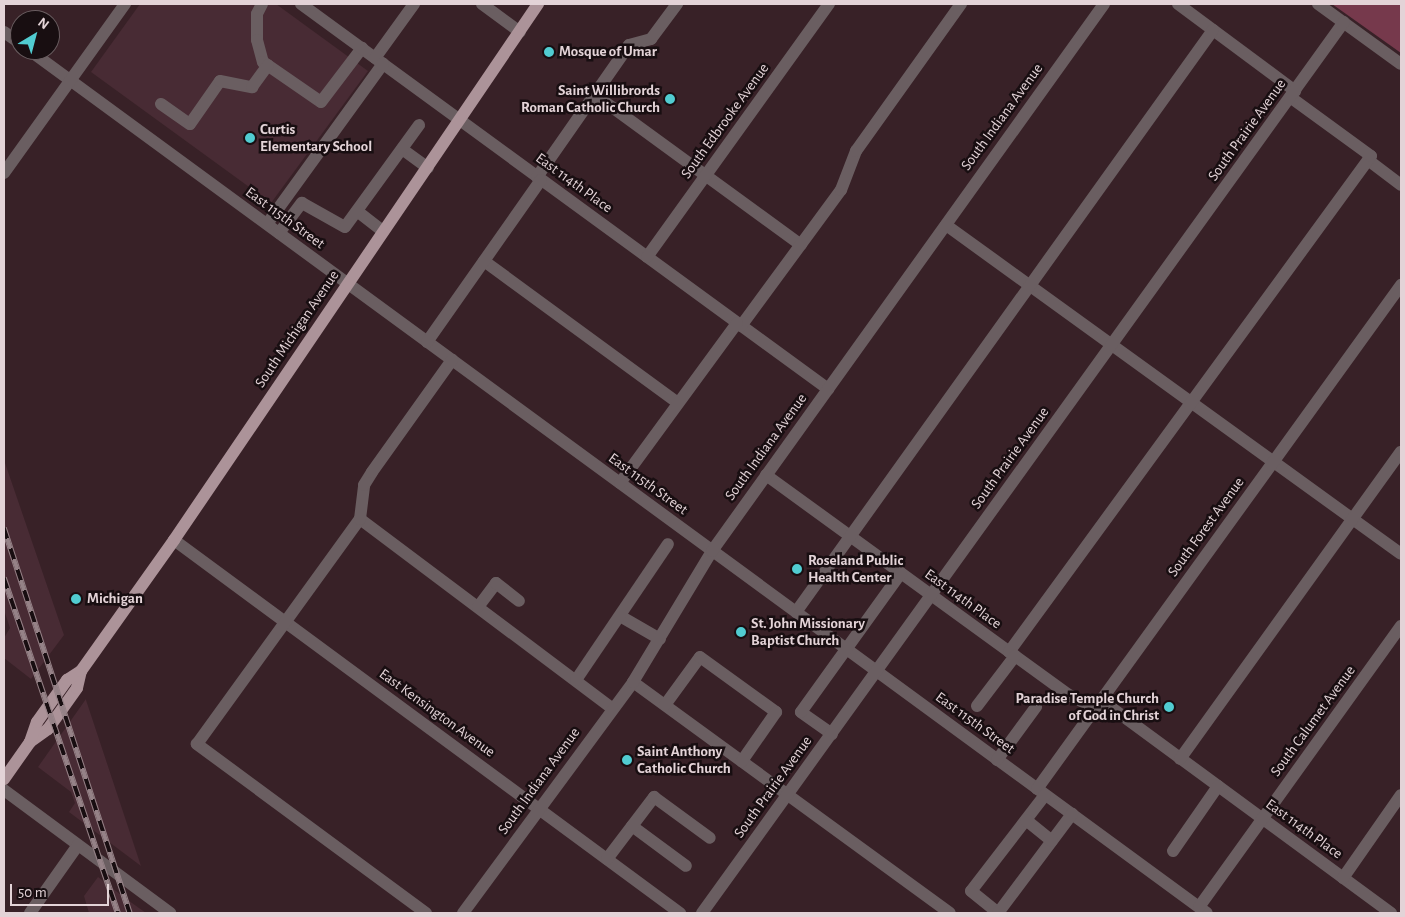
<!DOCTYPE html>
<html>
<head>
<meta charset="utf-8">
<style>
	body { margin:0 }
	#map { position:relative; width:1405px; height:917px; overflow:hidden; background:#382127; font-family:"Alegreya Sans",sans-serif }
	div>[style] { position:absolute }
	.built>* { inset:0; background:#482b34 }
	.green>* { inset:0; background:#76394c }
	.minor>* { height:12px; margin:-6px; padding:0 6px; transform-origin:6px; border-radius:6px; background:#6a5e61 }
	.major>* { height:12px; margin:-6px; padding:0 6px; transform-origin:6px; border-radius:6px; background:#ac9399 }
	.rail>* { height:5.5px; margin-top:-2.75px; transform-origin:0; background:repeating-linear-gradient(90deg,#180e11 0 11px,#958287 0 22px); box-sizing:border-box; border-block:1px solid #958287 }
	.dots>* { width:14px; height:14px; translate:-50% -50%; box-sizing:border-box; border:2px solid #180e11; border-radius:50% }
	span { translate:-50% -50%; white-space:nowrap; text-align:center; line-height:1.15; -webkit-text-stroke:5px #180e11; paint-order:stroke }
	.poi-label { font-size:15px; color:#e3d3d7; font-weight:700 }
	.left { translate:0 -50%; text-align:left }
	.right { translate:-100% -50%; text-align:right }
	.street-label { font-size:15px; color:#e3d3d7 }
	.frame { position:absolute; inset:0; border:5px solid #e3d3d7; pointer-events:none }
	.north { position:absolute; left:10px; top:10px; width:50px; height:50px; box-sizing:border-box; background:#180e11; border:1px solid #695d60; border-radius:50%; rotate:37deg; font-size:14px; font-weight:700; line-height:20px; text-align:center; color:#e3d3d7 }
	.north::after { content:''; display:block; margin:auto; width:18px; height:22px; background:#51ccd1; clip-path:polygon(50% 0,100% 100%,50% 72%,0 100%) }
	.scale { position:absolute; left:10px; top:884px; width:99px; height:22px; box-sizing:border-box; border:2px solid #e3d3d7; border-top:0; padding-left:6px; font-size:15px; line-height:18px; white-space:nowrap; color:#e3d3d7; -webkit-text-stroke:4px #180e11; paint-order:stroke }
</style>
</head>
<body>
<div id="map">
	<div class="built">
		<i style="clip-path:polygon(140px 4px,276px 4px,368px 71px,271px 203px,91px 72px)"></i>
		<i style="clip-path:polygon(4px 460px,64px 635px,31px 679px,4px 658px,4px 638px,10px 628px,4px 610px)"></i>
		<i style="clip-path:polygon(86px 699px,86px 700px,141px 866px,69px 812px,75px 803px,71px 792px,38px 767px)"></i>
		<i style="clip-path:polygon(98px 877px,125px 898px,146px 913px,89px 913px,84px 896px)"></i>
	</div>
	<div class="green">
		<i style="clip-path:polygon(1332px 4px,1401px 4px,1401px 53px)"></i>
	</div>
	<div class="minor">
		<i style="left:262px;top:4px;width:11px;rotate:117deg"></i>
		<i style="left:257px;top:14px;width:26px;rotate:90deg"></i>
		<i style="left:257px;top:40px;width:23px;rotate:75deg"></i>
		<i style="left:263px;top:62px;width:70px;rotate:34.6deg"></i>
		<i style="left:321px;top:102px;width:68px;rotate:-52.8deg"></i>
		<i style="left:301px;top:4px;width:653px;rotate:36.15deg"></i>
		<i style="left:482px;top:4px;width:47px;rotate:36.4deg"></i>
		<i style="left:1178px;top:4px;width:146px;rotate:36.6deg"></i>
		<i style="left:1318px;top:4px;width:102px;rotate:35.9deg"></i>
		<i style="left:4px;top:32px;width:19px;rotate:35deg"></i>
		<i style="left:29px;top:50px;width:1460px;rotate:36.23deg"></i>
		<i style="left:375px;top:58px;width:67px;rotate:-54.2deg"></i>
		<i style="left:594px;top:94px;width:256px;rotate:36.1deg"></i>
		<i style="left:161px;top:104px;width:35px;rotate:35deg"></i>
		<i style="left:190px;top:124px;width:52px;rotate:-55.1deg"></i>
		<i style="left:220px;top:81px;width:33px;rotate:11deg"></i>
		<i style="left:252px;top:87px;width:27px;rotate:-54deg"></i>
		<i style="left:402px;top:149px;width:32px;rotate:36deg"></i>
		<i style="left:1368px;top:160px;width:41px;rotate:37.1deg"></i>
		<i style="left:4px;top:173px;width:208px;rotate:-54.4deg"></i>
		<i style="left:537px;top:177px;width:161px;rotate:-55.1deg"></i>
		<i style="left:629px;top:45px;width:23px;rotate:-15deg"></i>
		<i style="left:651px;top:39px;width:44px;rotate:-53.4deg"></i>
		<i style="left:357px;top:211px;width:33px;rotate:38deg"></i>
		<i style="left:267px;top:224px;width:198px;rotate:-54.1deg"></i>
		<i style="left:946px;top:225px;width:561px;rotate:35.87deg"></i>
		<i style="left:279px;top:233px;width:38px;rotate:-53deg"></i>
		<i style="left:302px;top:203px;width:49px;rotate:29.2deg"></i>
		<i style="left:345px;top:227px;width:126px;rotate:-54deg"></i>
		<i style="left:647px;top:257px;width:312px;rotate:-54.3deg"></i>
		<i style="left:484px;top:261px;width:240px;rotate:36.2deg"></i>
		<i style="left:741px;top:326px;width:169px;rotate:-53.7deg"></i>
		<i style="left:841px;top:190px;width:42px;rotate:-69deg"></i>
		<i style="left:856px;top:151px;width:181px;rotate:-54.5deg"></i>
		<i style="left:427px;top:342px;width:198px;rotate:-54.9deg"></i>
		<i style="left:766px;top:475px;width:372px;rotate:36deg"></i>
		<i style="left:1067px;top:694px;width:32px;rotate:26deg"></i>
		<i style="left:620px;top:483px;width:198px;rotate:-53.8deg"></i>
		<i style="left:360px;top:519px;width:316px;rotate:36.9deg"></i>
		<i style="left:174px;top:540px;width:629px;rotate:36.4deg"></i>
		<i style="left:478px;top:607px;width:30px;rotate:-53deg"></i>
		<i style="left:496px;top:583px;width:29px;rotate:38deg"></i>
		<i style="left:796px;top:612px;width:716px;rotate:-54.38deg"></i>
		<i style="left:620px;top:616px;width:46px;rotate:29.9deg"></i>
		<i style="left:1009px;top:652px;width:614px;rotate:-53.88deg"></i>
		<i style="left:1371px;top:156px;width:100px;rotate:-143.9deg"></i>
		<i style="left:576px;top:680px;width:164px;rotate:-55.9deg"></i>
		<i style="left:633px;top:682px;width:392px;rotate:36.1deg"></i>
		<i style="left:1101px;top:700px;width:360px;rotate:36.3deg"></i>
		<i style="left:665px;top:705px;width:59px;rotate:-53.9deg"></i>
		<i style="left:700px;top:657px;width:94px;rotate:35.9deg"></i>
		<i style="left:776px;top:712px;width:60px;rotate:124.8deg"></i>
		<i style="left:977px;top:706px;width:63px;rotate:-52.8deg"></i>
		<i style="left:832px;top:734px;width:38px;rotate:-145deg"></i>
		<i style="left:801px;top:712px;width:171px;rotate:-54.3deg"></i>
		<i style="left:1180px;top:759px;width:378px;rotate:-54.3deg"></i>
		<i style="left:997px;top:760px;width:66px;rotate:-53.7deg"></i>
		<i style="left:1037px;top:789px;width:622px;rotate:-54.16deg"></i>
		<i style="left:4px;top:790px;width:207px;rotate:36.5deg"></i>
		<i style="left:1045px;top:795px;width:121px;rotate:127.6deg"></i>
		<i style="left:971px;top:891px;width:35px;rotate:39deg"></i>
		<i style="left:998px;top:913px;width:124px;rotate:-53.2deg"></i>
		<i style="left:1026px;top:820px;width:33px;rotate:39deg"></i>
		<i style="left:632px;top:826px;width:67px;rotate:36.5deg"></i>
		<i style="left:1173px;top:851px;width:79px;rotate:-55.3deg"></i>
		<i style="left:607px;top:859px;width:78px;rotate:-52.8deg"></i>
		<i style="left:654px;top:797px;width:69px;rotate:36.2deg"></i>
		<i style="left:1343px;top:878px;width:101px;rotate:-55.1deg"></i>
		<i style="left:1199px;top:907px;width:346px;rotate:-54.3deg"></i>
		<i style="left:30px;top:913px;width:83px;rotate:-54.8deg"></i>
		<i style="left:426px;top:913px;width:285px;rotate:-143.6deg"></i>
		<i style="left:197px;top:744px;width:278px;rotate:-54.1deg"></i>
		<i style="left:360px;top:519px;width:34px;rotate:-83deg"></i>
		<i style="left:364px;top:485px;width:15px;rotate:-58deg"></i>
		<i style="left:372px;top:472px;width:138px;rotate:-54.5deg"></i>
		<i style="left:463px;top:913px;width:287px;rotate:-53.6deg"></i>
		<i style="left:633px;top:682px;width:153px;rotate:-58.9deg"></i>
		<i style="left:712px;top:551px;width:673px;rotate:-54.37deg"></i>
		<i style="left:702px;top:913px;width:1098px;rotate:-54.23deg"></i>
	</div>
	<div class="major">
		<i style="left:30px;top:742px;width:22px;rotate:-36deg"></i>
		<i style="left:48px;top:729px;width:50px;rotate:-54.7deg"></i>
		<i style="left:77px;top:688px;width:17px;rotate:-77deg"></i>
		<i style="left:4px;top:779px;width:45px;rotate:-54.9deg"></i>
		<i style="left:30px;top:742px;width:21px;rotate:-71deg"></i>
		<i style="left:37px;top:722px;width:52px;rotate:-54.5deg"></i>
		<i style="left:67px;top:680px;width:17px;rotate:-33deg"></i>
		<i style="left:81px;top:671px;width:161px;rotate:-54.6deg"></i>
		<i style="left:174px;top:540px;width:648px;rotate:-55.82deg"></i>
	</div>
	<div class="rail">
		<i style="left:4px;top:528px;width:405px;rotate:71.9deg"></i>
		<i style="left:4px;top:578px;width:354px;rotate:71.2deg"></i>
	</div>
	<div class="dots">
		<i style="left:549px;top:52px;background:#51ccd1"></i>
		<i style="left:670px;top:99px;background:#51ccd1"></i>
		<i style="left:250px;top:138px;background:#51ccd1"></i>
		<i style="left:797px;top:569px;background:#51ccd1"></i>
		<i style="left:76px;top:599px;background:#51ccd1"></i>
		<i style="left:741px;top:632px;background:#51ccd1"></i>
		<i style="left:1169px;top:707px;background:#51ccd1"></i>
		<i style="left:627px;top:760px;background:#51ccd1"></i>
	</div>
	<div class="poi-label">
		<span class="left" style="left:559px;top:52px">Mosque of Umar</span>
		<span class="right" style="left:660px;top:99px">Saint Willibrords<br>Roman Catholic Church</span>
		<span class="left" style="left:260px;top:138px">Curtis<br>Elementary School</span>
		<span class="left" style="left:808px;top:569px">Roseland Public<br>Health Center</span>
		<span class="left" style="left:87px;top:599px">Michigan</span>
		<span class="left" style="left:751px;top:632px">St. John Missionary<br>Baptist Church</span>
		<span class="right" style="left:1159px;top:707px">Paradise Temple Church<br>of God in Christ</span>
		<span class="left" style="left:637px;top:760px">Saint Anthony<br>Catholic Church</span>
	</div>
	<div class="street-label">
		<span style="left:1002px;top:117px;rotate:-54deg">South Indiana Avenue</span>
		<span style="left:725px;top:121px;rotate:-54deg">South Edbrooke Avenue</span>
		<span style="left:1247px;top:130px;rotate:-54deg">South Prairie Avenue</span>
		<span style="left:574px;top:183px;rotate:36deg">East 114th Place</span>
		<span style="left:285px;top:218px;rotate:36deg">East 115th Street</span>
		<span style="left:297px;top:329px;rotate:-56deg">South Michigan Avenue</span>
		<span style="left:766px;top:447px;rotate:-54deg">South Indiana Avenue</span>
		<span style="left:1010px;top:458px;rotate:-54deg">South Prairie Avenue</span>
		<span style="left:648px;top:484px;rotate:36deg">East 115th Street</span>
		<span style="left:1206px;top:527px;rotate:-54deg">South Forest Avenue</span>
		<span style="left:963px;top:599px;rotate:36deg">East 114th Place</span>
		<span style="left:437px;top:713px;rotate:36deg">East Kensington Avenue</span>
		<span style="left:1313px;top:721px;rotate:-54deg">South Calumet Avenue</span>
		<span style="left:975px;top:723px;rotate:36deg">East 115th Street</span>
		<span style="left:539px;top:781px;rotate:-54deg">South Indiana Avenue</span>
		<span style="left:773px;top:787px;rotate:-54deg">South Prairie Avenue</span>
		<span style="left:1304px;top:829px;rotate:36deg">East 114th Place</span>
	</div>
	<div class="frame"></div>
	<div class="north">N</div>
	<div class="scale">50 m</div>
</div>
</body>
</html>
